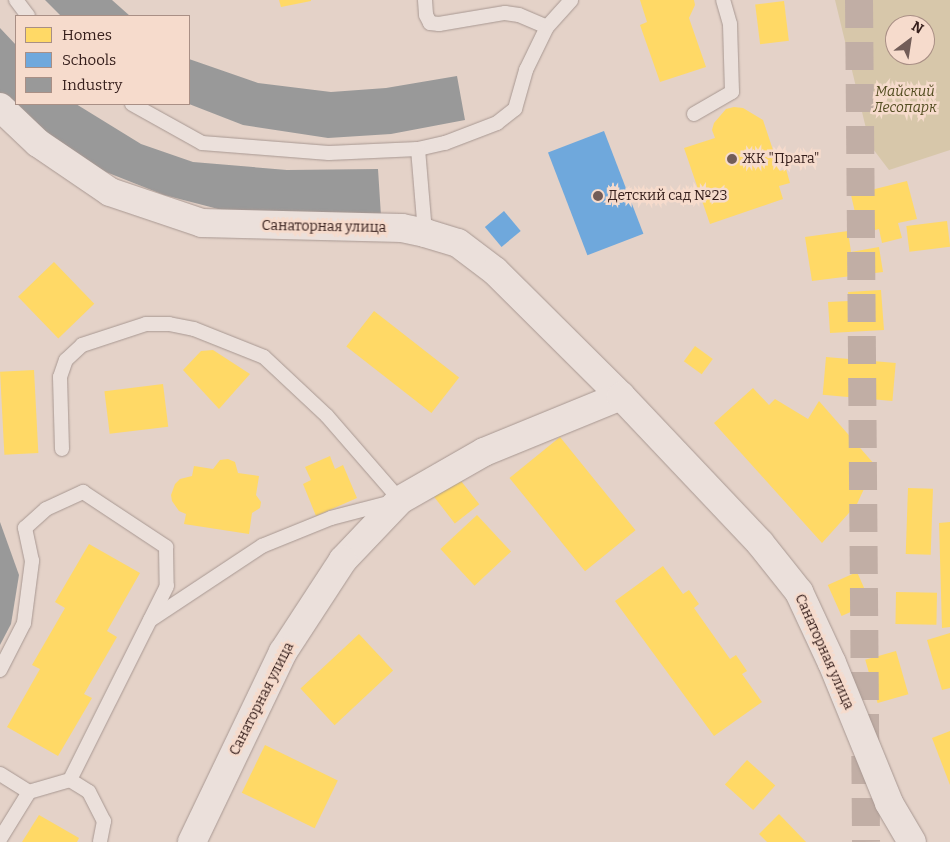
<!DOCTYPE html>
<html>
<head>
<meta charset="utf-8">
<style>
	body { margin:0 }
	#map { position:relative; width:950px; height:842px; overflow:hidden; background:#e4d2c8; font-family:Bitter,serif }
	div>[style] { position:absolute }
	.green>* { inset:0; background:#d7c7aa }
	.homes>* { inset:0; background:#ffd966; transform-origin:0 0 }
	.schools>* { inset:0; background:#6fa8dc; transform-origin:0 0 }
	.industry>* { inset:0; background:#999 }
	.primary-tunnel>* { height:28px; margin-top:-14px; transform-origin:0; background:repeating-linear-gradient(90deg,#c1aea5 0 28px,transparent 0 42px) }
	.roads { filter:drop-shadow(0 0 1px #a89892) drop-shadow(0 0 1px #a89892) }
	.service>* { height:14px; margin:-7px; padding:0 7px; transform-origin:7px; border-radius:7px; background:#ebe0db }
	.minor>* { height:28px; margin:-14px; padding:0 14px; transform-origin:14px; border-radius:14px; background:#ebe0db }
	.tertiary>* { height:28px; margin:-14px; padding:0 14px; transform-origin:14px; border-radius:14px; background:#ebe0db }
	.dots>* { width:14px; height:14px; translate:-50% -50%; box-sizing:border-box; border:2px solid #f6dbcc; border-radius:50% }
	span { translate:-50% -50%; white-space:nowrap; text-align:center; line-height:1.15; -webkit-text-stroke:5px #f6dbcc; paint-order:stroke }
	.park-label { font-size:14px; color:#534d21; font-style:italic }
	.poi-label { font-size:14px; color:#351e1b }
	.left { translate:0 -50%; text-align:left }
	.street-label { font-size:14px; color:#351e1b }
	.legend { position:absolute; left:15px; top:15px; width:175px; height:90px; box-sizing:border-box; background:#f6dbcc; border:1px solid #a98f85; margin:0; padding:6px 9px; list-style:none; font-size:15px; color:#351e1b }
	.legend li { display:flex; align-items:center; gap:10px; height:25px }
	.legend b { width:25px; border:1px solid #a98f85 }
	.north { position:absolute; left:885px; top:15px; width:50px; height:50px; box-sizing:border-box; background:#f6dbcc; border:1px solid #a98f85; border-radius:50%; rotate:31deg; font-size:14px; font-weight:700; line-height:20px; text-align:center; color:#351e1b }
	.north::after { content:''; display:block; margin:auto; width:18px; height:22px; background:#725d58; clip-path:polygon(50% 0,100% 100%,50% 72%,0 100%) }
</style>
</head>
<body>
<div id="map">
	<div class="green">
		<i style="clip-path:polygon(evenodd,835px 0,950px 0,950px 150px,889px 170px,870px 145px,835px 0,895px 25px,925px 25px,925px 55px,895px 55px,895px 25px)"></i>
	</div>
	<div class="homes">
		<i style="clip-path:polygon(279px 0,311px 0,311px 1px,281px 7px)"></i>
		<i style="clip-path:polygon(640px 0,694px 0,695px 5px,689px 18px,706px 67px,660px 82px,640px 25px,647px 22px)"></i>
		<i style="left:784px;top:1px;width:40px;height:29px;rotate:83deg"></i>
		<i style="clip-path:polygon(734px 107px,743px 108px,763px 120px,780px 171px,786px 169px,790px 183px,779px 186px,783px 199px,710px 224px,684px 148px,715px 138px,712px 130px,714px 123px,726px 109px)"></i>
		<i style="clip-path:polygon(907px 181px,917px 219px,898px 223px,902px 238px,882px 243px,879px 229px,860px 234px,851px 195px)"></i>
		<i style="left:947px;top:221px;width:26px;height:41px;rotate:83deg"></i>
		<i style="clip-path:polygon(848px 231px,851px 252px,879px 247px,883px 272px,812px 281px,805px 237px)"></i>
		<i style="left:54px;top:262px;width:58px;height:50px;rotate:46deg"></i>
		<i style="clip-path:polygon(881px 290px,884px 330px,830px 333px,828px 302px,849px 301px,848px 292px)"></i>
		<i style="left:374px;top:311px;width:108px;height:45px;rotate:38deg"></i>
		<i style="left:695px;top:346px;width:22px;height:19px;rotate:36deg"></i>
		<i style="clip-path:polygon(213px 350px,250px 374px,219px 409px,183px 370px,201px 351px)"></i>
		<i style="left:826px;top:357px;width:70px;height:38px;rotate:5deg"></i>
		<i style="left:34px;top:370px;width:83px;height:34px;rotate:87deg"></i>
		<i style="left:163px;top:384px;width:43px;height:59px;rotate:83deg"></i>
		<i style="clip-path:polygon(753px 388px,769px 405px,775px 399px,808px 419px,819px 401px,875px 465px,857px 504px,822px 543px,714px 423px)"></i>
		<i style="left:560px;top:437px;width:120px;height:65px;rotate:51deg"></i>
		<i style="clip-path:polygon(330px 456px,335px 469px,343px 465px,357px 498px,316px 516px,303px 484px,311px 480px,305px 467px)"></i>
		<i style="clip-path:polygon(228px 459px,235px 462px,238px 473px,259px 476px,256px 495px,261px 502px,260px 508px,252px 513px,249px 534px,184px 524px,186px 514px,179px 511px,172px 501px,171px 495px,175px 484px,180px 479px,192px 476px,194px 466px,213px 469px,220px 460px)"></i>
		<i style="left:454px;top:472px;width:41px;height:31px;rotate:52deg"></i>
		<i style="left:908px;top:488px;width:25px;height:66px;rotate:2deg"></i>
		<i style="left:477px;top:515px;width:50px;height:50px;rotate:47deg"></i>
		<i style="clip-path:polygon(950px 522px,950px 627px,942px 628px,939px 523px)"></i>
		<i style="clip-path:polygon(89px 544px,140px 573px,107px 631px,117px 637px,84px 694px,92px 698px,58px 756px,7px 727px,40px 669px,32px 665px,65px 608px,55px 602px)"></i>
		<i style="clip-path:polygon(663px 566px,683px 594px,689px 590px,699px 604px,694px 608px,730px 659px,736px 655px,747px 671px,742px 674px,762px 702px,714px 736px,615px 601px)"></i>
		<i style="left:857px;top:572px;width:34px;height:32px;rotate:66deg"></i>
		<i style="left:896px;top:592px;width:41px;height:32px;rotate:1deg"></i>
		<i style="clip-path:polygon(950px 633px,950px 688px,942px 690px,927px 640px)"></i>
		<i style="left:359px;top:634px;width:50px;height:80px;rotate:47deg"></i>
		<i style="left:896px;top:651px;width:45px;height:32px;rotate:74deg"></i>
		<i style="clip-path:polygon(950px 731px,950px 785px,932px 738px)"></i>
		<i style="left:265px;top:745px;width:81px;height:53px;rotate:26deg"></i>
		<i style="left:747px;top:760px;width:38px;height:33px;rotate:42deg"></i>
		<i style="clip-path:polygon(779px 814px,806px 842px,767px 842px,759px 834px)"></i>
		<i style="clip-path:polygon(39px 815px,79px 838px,77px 842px,22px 842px)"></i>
	</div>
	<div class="schools">
		<i style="left:604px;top:131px;width:110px;height:60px;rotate:69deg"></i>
		<i style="left:504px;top:211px;width:26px;height:25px;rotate:50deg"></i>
	</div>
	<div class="industry">
		<i style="clip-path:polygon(45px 0,112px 0,130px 16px,61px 16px)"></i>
		<i style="clip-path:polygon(0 28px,16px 45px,16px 104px,76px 104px,141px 144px,193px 162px,287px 170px,378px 169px,381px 216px,226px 211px,164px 195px,106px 172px,67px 150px,0 96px)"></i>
		<i style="clip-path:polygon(189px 59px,258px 83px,331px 92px,386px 88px,457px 76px,465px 120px,391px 134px,328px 138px,243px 125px,189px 104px)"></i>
		<i style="clip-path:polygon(0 522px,19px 575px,11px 624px,0 645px)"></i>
	</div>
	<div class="primary-tunnel">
		<i style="left:859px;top:0;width:842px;rotate:89.52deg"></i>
	</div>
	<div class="roads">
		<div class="service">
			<i style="left:16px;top:0;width:20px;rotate:53deg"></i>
			<i style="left:425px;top:0;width:15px;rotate:86deg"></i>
			<i style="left:426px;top:15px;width:9px;rotate:63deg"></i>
			<i style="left:430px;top:23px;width:9px;rotate:6deg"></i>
			<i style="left:439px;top:24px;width:67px;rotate:-9.5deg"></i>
			<i style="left:505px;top:13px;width:14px;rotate:8deg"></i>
			<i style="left:519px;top:15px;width:30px;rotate:23deg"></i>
			<i style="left:132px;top:104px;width:80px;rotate:29.1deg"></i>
			<i style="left:202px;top:143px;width:127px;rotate:4.5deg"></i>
			<i style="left:329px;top:153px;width:89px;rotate:-2.6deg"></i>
			<i style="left:418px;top:149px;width:28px;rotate:-13deg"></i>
			<i style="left:445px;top:143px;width:56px;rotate:-21deg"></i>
			<i style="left:497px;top:123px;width:23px;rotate:-38deg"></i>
			<i style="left:515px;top:109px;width:41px;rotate:-74.2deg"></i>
			<i style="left:526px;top:70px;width:48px;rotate:-64deg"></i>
			<i style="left:547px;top:27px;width:36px;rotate:-48deg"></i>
			<i style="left:694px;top:114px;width:44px;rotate:-30.1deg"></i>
			<i style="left:732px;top:92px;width:68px;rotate:-91.7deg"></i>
			<i style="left:730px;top:24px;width:25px;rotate:-106deg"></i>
			<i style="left:418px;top:149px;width:84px;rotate:85.2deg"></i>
			<i style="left:62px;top:449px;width:72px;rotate:-91.6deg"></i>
			<i style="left:60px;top:377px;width:18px;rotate:-71deg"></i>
			<i style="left:66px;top:360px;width:22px;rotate:-43deg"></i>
			<i style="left:82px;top:345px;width:67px;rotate:-18.2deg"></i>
			<i style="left:146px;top:324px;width:23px"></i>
			<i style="left:169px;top:324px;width:25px;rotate:11deg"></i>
			<i style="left:194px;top:329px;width:75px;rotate:21.8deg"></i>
			<i style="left:264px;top:357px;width:86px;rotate:43.1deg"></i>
			<i style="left:327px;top:416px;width:111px;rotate:49deg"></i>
			<i style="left:400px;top:500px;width:71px;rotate:165.4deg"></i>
			<i style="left:331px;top:518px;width:74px;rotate:157.9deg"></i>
			<i style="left:262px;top:546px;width:134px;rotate:146.5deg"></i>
			<i style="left:0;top:670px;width:53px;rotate:-62.9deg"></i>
			<i style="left:24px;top:623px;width:63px;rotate:-82.6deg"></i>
			<i style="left:32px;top:561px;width:34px;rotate:-102deg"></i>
			<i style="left:25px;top:528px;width:28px;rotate:-42deg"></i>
			<i style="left:46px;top:509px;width:41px;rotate:-24.7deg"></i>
			<i style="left:83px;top:492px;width:100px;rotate:33.5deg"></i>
			<i style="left:166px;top:547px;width:39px;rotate:89deg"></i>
			<i style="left:167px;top:586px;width:217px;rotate:116.6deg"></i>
			<i style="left:70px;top:780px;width:43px;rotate:163.7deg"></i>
			<i style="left:29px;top:792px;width:34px;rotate:-148deg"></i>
			<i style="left:70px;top:780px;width:22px;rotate:32deg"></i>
			<i style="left:89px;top:792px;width:33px;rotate:63deg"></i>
			<i style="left:104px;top:821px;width:21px;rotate:101deg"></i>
			<i style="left:0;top:839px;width:55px;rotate:-58.3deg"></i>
		</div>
		<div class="minor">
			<i style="left:0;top:107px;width:52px;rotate:43.5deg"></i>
			<i style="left:38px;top:143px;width:87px;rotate:34.2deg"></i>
			<i style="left:110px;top:192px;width:97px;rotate:18.6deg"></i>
			<i style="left:202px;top:223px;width:200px;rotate:1.4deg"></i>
			<i style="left:402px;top:228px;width:24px;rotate:12deg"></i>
			<i style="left:425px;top:233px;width:34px;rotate:17deg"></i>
			<i style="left:458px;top:243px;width:46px;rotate:37.1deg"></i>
			<i style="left:495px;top:271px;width:177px;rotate:44.8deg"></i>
			<i style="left:621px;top:396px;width:148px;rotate:157.8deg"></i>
			<i style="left:484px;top:452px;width:97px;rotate:150.3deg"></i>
			<i style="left:400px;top:500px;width:83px;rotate:133.5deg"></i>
			<i style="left:343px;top:560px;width:110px;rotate:123.1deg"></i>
			<i style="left:283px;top:652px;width:211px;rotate:115.6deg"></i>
		</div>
		<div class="tertiary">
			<i style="left:621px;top:396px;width:202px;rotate:46.6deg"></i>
			<i style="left:760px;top:543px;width:63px;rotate:51.5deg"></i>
			<i style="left:799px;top:592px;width:78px;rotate:65.1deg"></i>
			<i style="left:832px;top:663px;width:151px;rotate:67.8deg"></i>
			<i style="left:889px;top:803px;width:45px;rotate:59.5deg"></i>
		</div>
	</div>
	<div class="dots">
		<i style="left:732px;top:159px;background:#725d58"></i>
		<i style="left:598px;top:196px;background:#725d58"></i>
	</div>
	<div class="park-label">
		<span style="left:905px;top:100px">Майский<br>Лесопарк</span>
	</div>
	<div class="poi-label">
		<span class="left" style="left:742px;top:159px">ЖК "Прага"</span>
		<span class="left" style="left:608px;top:196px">Детский сад №23</span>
	</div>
	<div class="street-label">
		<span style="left:324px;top:227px;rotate:1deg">Санаторная улица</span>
		<span style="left:824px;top:652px;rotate:66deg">Санаторная улица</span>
		<span style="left:262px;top:699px;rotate:-63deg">Санаторная улица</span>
	</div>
	<ul class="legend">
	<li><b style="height:14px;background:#ffd966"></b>Homes</li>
	<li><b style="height:14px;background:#6fa8dc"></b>Schools</li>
	<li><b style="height:14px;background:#999"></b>Industry</li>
	</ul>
	<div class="north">N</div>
</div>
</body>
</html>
